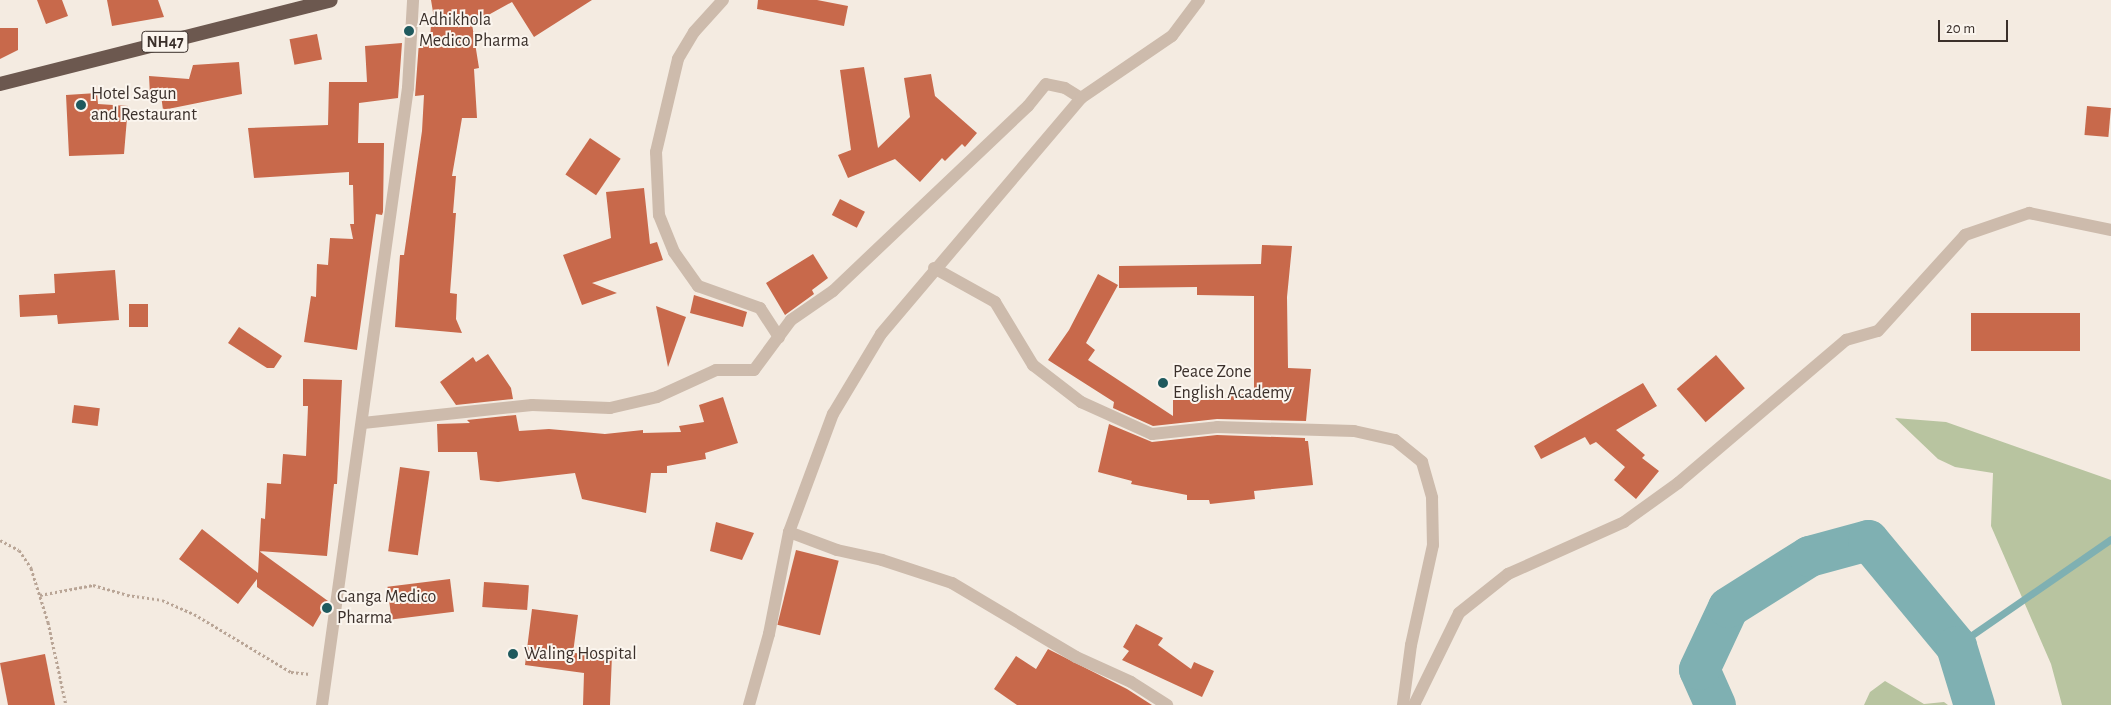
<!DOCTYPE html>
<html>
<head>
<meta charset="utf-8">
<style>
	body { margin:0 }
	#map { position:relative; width:2111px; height:705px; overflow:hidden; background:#f4ebe1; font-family:"Alegreya Sans",sans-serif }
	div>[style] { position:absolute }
	.green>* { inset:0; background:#b8c4a0 }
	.stream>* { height:7px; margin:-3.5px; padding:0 3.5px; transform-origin:3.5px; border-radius:3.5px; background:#7fb0b2 }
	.river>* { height:41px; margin:-20.5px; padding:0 20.5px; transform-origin:20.5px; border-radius:20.5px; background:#7fb0b2 }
	.building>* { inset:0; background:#c8694b; transform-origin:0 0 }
	.path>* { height:3px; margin-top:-1.5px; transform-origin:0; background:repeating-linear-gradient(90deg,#b9a596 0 2.5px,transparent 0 5px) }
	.minor>* { height:12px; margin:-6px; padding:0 6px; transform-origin:6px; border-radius:6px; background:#cdbbac }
	.trunk>* { height:14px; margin:-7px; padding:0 7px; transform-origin:7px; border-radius:7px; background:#6c584f }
	.dots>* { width:14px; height:14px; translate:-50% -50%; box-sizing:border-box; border:2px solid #fbf5ee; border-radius:50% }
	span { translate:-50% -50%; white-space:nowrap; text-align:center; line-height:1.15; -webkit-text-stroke:4px #fbf5ee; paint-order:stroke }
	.shield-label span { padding:1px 4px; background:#fbf5ee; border:1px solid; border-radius:4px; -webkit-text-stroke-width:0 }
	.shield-label { font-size:16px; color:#3b302b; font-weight:700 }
	.poi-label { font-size:18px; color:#3b302b }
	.left { translate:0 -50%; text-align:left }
	.scale { position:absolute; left:1938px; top:20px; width:70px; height:22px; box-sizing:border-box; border:2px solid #3b302b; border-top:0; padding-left:6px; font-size:15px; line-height:18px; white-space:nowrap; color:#3b302b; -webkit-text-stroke:4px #fbf5ee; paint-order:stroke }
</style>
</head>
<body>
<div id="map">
	<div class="green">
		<i style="clip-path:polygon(1895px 418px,1946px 422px,2111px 480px,2111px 705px,2062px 705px,2051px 664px,1991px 526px,1993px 473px,1955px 467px,1938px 459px)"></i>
		<i style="clip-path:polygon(1885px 681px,1924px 704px,1944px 702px,1948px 705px,1864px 705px,1870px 692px)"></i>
	</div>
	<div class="stream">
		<i style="left:1956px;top:646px;width:188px;rotate:-34.6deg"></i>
	</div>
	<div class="river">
		<i style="left:1715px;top:705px;width:39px;rotate:-114deg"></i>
		<i style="left:1699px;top:669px;width:68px;rotate:-64.9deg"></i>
		<i style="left:1728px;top:607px;width:96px;rotate:-32.2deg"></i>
		<i style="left:1809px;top:556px;width:61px;rotate:-15.2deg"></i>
		<i style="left:1868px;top:540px;width:138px;rotate:50.3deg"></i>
		<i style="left:1956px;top:646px;width:62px;rotate:73deg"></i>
	</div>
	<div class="building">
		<i style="clip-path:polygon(37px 0,62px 0,68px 16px,46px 24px)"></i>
		<i style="clip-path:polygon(107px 0,158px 0,164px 17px,112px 26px)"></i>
		<i style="clip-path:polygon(431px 0,592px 0,534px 37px,512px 2px,472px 24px,479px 68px,474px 69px,477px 118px,462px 118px,452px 176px,456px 176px,453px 213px,456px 213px,450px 293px,457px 294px,456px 319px,462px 333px,395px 327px,400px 255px,404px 255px,422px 131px,424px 95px,415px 96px,419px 42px,430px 41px,431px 24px,435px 24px)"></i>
		<i style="clip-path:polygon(758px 0,817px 0,848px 6px,844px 26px,757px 9px)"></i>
		<i style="clip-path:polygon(0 28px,18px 28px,18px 50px,0 59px)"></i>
		<i style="left:317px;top:34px;width:26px;height:28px;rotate:79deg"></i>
		<i style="clip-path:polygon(402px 43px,398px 98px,359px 103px,358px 143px,384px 143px,383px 212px,382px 215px,376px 214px,357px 350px,304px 342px,311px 296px,316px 297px,317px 264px,328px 265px,330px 238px,353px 239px,350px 224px,354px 224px,353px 185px,349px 185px,349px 172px,254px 178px,248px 128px,328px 125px,329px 82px,367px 82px,365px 46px)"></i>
		<i style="clip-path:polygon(239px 62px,242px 94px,163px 110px,161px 95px,150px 95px,149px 76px,189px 79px,193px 65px)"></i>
		<i style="clip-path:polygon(864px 67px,878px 148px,910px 117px,904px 78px,931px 74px,935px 96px,977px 133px,965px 147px,962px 144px,945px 161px,942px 158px,920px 182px,895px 159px,848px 178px,838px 155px,851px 150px,840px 70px)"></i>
		<i style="clip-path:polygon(97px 93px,98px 104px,128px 106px,124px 154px,69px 156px,66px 95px)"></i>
		<i style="left:2087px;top:106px;width:24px;height:29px;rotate:5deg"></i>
		<i style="left:590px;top:138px;width:37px;height:44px;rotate:34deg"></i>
		<i style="clip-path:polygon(644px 188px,650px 244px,657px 242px,663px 260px,592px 283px,617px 293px,582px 305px,563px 255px,611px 238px,606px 192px)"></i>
		<i style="left:840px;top:199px;width:28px;height:18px;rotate:27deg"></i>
		<i style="clip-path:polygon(1262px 245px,1292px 246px,1287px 297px,1288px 368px,1311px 369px,1306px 421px,1217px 419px,1153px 426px,1113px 408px,1114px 402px,1048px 360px,1069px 330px,1098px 274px,1118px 285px,1086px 343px,1095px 350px,1088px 360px,1173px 416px,1173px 397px,1228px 398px,1228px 394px,1254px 394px,1254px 296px,1197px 295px,1197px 287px,1119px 288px,1119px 266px,1261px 264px)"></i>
		<i style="clip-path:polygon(813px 254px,828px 278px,812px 290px,814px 294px,785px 315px,766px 283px)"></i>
		<i style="clip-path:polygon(115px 270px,119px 320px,58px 324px,57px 315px,20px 317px,19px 295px,55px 293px,54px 274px)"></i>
		<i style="clip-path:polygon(694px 295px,747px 312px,743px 327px,690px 313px)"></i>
		<i style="left:129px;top:304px;width:19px;height:23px"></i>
		<i style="clip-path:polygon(656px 306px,686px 317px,668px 367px)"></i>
		<i style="left:2080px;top:313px;width:38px;height:109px;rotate:90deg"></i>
		<i style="clip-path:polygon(239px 327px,282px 356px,274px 368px,267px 368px,228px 343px)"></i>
		<i style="clip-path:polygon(488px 354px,511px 388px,513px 399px,456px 405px,440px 382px,473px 357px,476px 362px)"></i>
		<i style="left:1716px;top:355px;width:44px;height:52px;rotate:49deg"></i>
		<i style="clip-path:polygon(303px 379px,342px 380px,337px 484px,334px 484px,327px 556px,259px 551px,328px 601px,313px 627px,257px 587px,257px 579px,238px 604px,179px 559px,202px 529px,258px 573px,261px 518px,265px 519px,267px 483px,281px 484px,283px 454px,306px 456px,308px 406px,303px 406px)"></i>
		<i style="clip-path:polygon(1643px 383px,1657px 406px,1616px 430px,1645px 455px,1642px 458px,1659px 471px,1636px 499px,1614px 480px,1625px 467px,1596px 442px,1590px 445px,1585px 437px,1541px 459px,1534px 446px)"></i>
		<i style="clip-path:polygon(723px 397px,738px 443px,705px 453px,706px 459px,667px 466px,667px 473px,651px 473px,646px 513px,582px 499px,575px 473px,498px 482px,480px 480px,477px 452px,438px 452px,437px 424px,470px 423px,467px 420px,516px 415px,519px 431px,549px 429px,605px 434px,643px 430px,643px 433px,681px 432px,679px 426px,704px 422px,699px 405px)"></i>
		<i style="left:74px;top:405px;width:26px;height:18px;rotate:7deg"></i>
		<i style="clip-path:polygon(1109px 424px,1152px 442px,1217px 435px,1305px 438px,1305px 441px,1308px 441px,1313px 485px,1254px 491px,1255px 499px,1210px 504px,1209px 500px,1187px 500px,1187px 495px,1131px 484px,1132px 481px,1098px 472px)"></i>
		<i style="left:400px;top:467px;width:30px;height:85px;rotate:8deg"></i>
		<i style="clip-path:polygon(716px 522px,754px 533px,742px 560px,710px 551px)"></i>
		<i style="left:796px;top:550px;width:44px;height:77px;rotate:14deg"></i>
		<i style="left:450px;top:579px;width:33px;height:63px;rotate:83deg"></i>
		<i style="left:484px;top:582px;width:45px;height:25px;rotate:4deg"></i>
		<i style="clip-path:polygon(532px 609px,578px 615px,573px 653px,612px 655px,610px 705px,583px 705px,584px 673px,525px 665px)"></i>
		<i style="clip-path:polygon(1136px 624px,1163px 638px,1158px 645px,1191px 669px,1194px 662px,1214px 671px,1202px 697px,1122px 660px,1129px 651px,1123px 647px)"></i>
		<i style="clip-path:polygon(1048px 649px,1127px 689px,1152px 705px,1017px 705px,994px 689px,1016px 656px,1036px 669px)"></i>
		<i style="clip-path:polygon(45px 654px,55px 705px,8px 705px,0 663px)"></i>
	</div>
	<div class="path">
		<i style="left:0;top:540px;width:21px;rotate:28deg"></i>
		<i style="left:19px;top:550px;width:22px;rotate:56deg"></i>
		<i style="left:31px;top:568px;width:57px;rotate:72.5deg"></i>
		<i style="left:48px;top:622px;width:85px;rotate:77.8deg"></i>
		<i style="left:40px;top:595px;width:54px;rotate:-10.7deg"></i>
		<i style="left:93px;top:585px;width:35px;rotate:16deg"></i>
		<i style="left:127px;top:595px;width:35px;rotate:8deg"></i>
		<i style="left:162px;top:600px;width:35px;rotate:24deg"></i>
		<i style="left:194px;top:614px;width:113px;rotate:30.9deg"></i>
		<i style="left:291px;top:672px;width:19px;rotate:6deg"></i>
	</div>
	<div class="minor">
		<i style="left:723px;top:0;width:43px;rotate:132.2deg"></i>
		<i style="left:694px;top:32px;width:31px;rotate:121deg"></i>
		<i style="left:678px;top:59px;width:96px;rotate:103.3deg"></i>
		<i style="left:656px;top:152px;width:63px;rotate:87.3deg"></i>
		<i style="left:659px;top:215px;width:40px;rotate:68deg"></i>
		<i style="left:674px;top:252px;width:42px;rotate:54.8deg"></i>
		<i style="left:698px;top:286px;width:66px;rotate:19.5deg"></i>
		<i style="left:760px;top:308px;width:35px;rotate:57deg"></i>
		<i style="left:934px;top:268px;width:70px;rotate:29.1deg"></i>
		<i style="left:995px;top:302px;width:74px;rotate:58.9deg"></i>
		<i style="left:1033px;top:365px;width:61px;rotate:37.6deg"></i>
		<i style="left:1081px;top:402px;width:78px;rotate:24.3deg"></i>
		<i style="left:1152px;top:434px;width:65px;rotate:-6.1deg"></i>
		<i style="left:1217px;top:427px;width:137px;rotate:1.7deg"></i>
		<i style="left:1354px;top:431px;width:42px;rotate:12.4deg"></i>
		<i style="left:1395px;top:440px;width:35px;rotate:39deg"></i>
		<i style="left:1422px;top:462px;width:37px;rotate:74deg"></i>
		<i style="left:1432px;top:498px;width:47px;rotate:88.8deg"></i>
		<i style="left:1433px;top:545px;width:102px;rotate:102.4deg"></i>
		<i style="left:1411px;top:645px;width:61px;rotate:97.6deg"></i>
		<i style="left:363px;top:423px;width:170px;rotate:-6.1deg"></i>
		<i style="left:532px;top:405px;width:78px;rotate:2.2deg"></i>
		<i style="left:610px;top:408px;width:48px;rotate:-13.2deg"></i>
		<i style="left:657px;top:397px;width:65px;rotate:-24.6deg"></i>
		<i style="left:716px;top:370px;width:38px"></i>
		<i style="left:754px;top:370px;width:62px;rotate:-53.5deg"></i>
		<i style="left:791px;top:320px;width:51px;rotate:-34.6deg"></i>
		<i style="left:833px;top:291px;width:269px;rotate:-43.5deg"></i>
		<i style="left:1028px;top:106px;width:28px;rotate:-51deg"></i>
		<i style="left:1046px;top:84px;width:19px;rotate:12deg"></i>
		<i style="left:1065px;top:88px;width:19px;rotate:32deg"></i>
		<i style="left:789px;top:532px;width:51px;rotate:20.6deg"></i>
		<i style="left:837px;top:550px;width:46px;rotate:12.5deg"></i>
		<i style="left:882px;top:560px;width:74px;rotate:18.2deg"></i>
		<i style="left:952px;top:583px;width:144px;rotate:30.8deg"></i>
		<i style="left:1076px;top:657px;width:60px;rotate:24.4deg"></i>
		<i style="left:1131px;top:682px;width:43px;rotate:32.6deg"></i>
		<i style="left:322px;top:705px;width:623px;rotate:-82.07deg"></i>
		<i style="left:408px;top:88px;width:88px;rotate:-86.7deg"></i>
		<i style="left:749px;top:705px;width:74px;rotate:-74.3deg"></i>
		<i style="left:769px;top:634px;width:104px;rotate:-78.9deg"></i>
		<i style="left:789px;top:532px;width:126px;rotate:-69.6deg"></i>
		<i style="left:833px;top:414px;width:93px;rotate:-59deg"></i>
		<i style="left:881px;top:334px;width:309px;rotate:-49.7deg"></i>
		<i style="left:1081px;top:98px;width:110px;rotate:-34.3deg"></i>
		<i style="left:1172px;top:36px;width:45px;rotate:-53.1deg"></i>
		<i style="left:1414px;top:705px;width:102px;rotate:-63.9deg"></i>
		<i style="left:1459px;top:613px;width:63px;rotate:-38.5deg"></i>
		<i style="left:1508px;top:574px;width:127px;rotate:-24.1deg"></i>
		<i style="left:1624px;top:522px;width:67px;rotate:-35.8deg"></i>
		<i style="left:1678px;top:483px;width:221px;rotate:-40.4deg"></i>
		<i style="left:1846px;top:340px;width:33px;rotate:-16deg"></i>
		<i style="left:1878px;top:331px;width:130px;rotate:-47.8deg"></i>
		<i style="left:1965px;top:235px;width:68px;rotate:-19deg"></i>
		<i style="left:2029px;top:213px;width:84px;rotate:11.7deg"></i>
	</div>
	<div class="trunk">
		<i style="left:0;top:84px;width:341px;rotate:-14.2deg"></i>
	</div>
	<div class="dots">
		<i style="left:409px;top:31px;background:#1f5a5e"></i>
		<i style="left:81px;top:105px;background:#1f5a5e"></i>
		<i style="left:1163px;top:383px;background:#1f5a5e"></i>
		<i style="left:327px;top:608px;background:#1f5a5e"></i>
		<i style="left:513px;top:654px;background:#1f5a5e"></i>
	</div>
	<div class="shield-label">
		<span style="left:165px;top:42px">NH47</span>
	</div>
	<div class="poi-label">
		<span class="left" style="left:419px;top:31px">Adhikhola<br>Medico Pharma</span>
		<span class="left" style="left:91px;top:105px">Hotel Sagun<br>and Restaurant</span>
		<span class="left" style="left:1173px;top:383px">Peace Zone<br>English Academy</span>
		<span class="left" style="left:337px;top:608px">Ganga Medico<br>Pharma</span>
		<span class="left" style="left:524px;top:654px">Waling Hospital</span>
	</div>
	<div class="scale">20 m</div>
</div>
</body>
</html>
